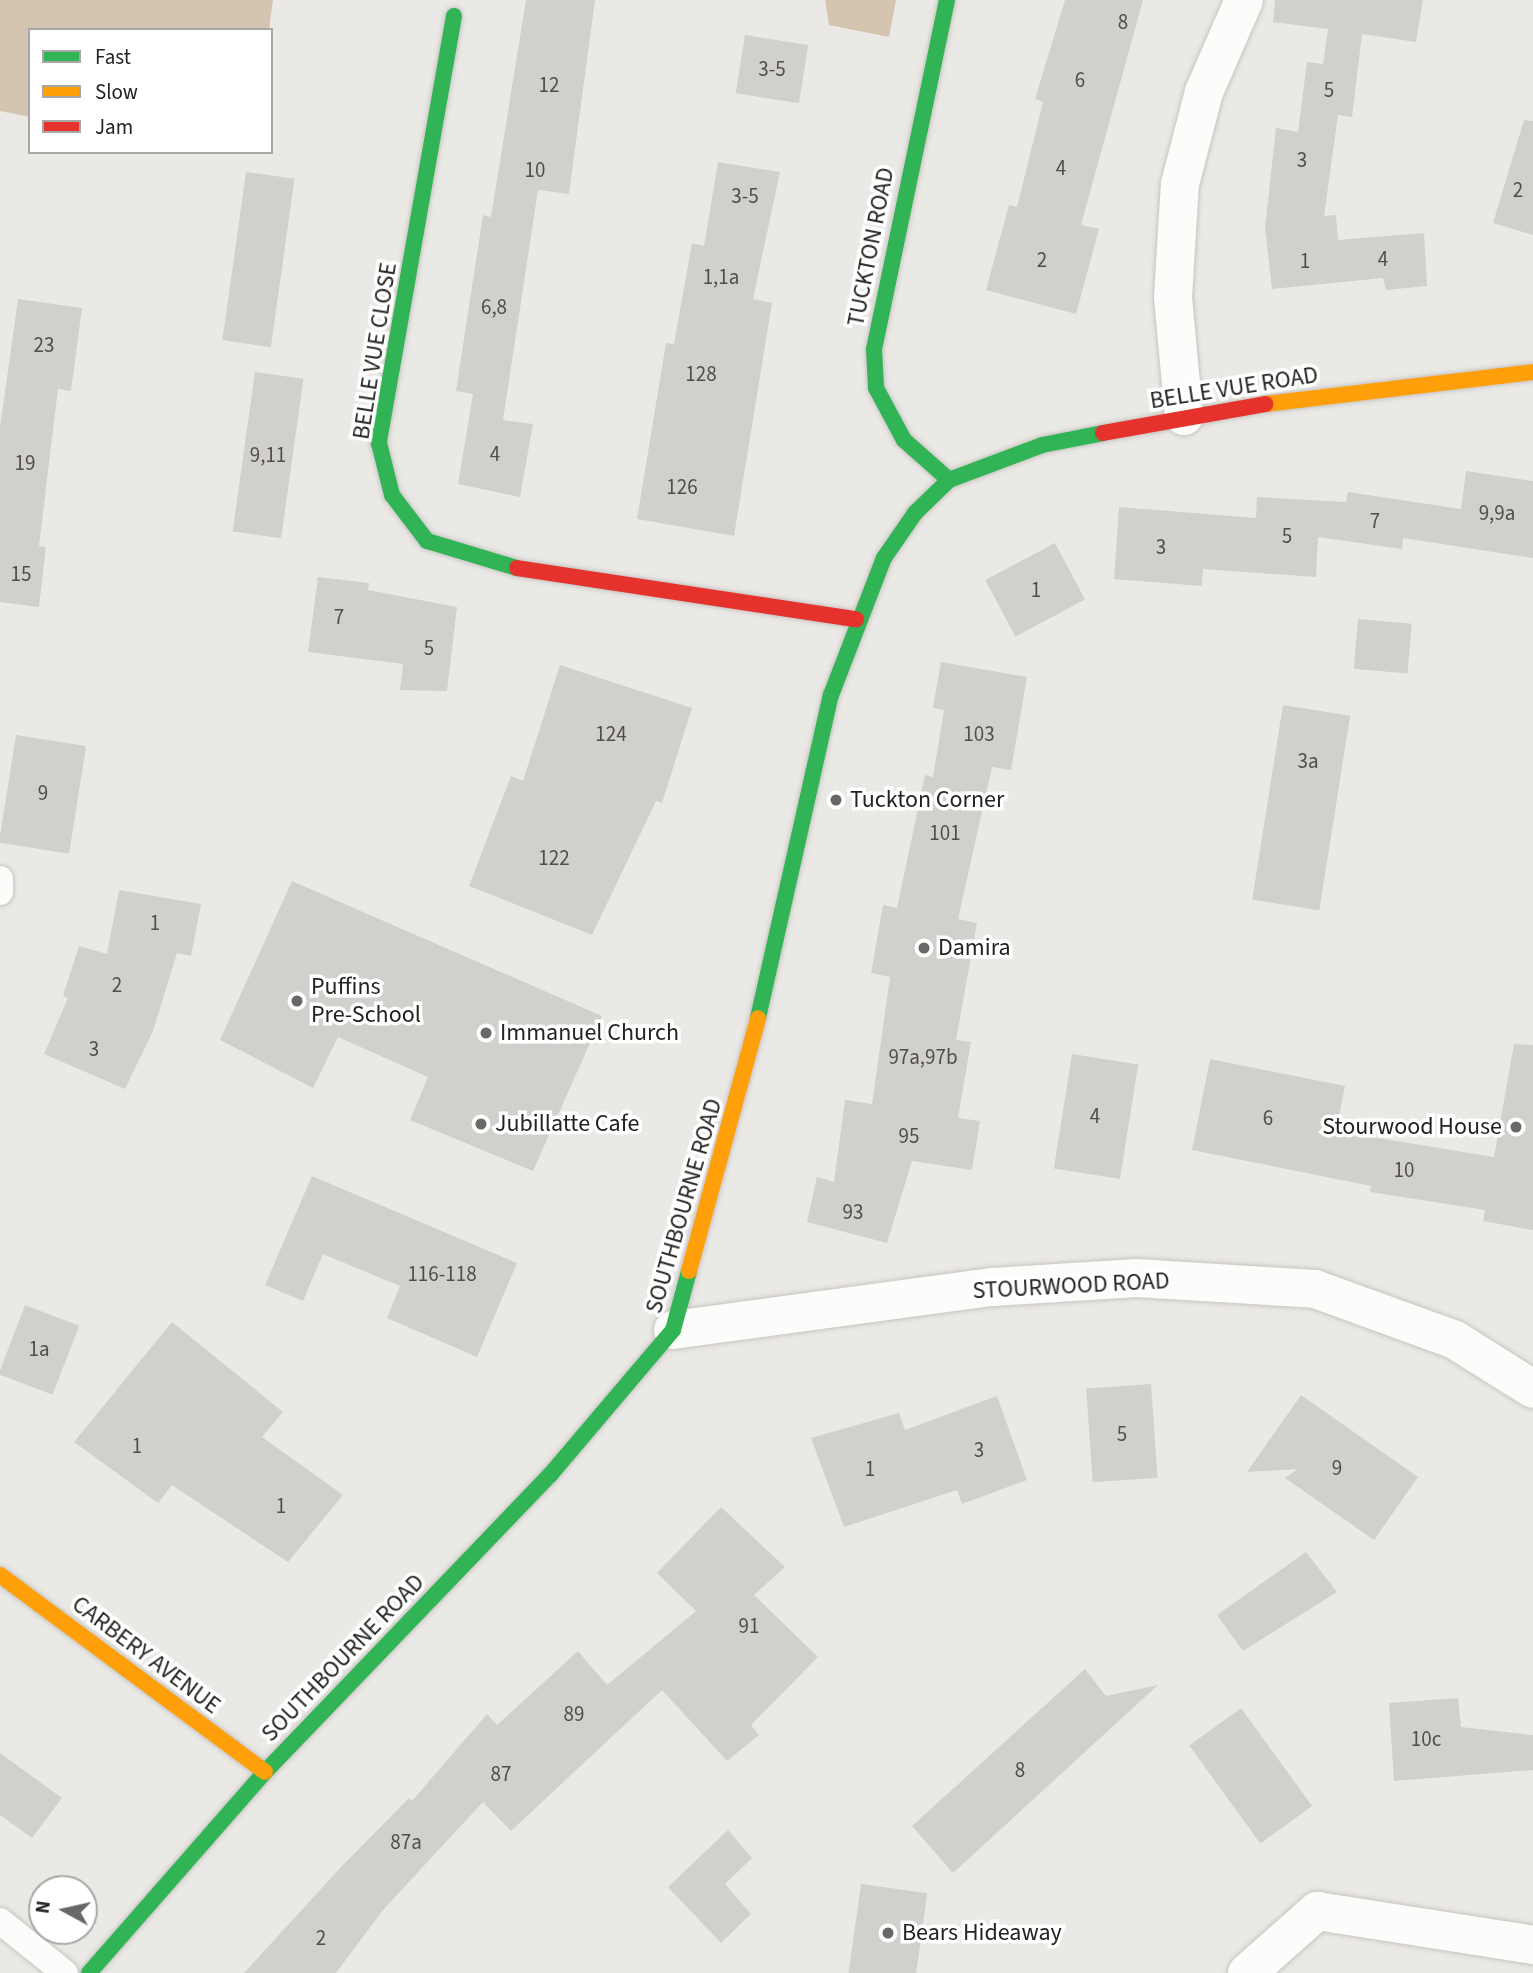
<!DOCTYPE html>
<html>
<head>
<meta charset="utf-8">
<style>
	body { margin:0 }
	#map { position:relative; width:1533px; height:1973px; overflow:hidden; background:#ebe9e6; font-family:"Source Sans 3",sans-serif }
	div>[style] { position:absolute }
	.forest>* { inset:0; background:#d5c5b0 }
	.building>* { inset:0; background:#d2d0cd; transform-origin:0 0 }
	.roads { filter:drop-shadow(0 0 2px #c7c5c2) drop-shadow(0 0 2px #c7c5c2) }
	.lane>* { height:26px; margin:-13px; padding:0 13px; transform-origin:13px; border-radius:13px; background:#fcfcfb }
	.street>* { height:38px; margin:-19px; padding:0 19px; transform-origin:19px; border-radius:19px; background:#fcfcfb }
	.fast>* { height:16px; margin:-8px; padding:0 8px; transform-origin:8px; border-radius:8px; background:#30b455 }
	.slow>* { height:16px; margin:-8px; padding:0 8px; transform-origin:8px; border-radius:8px; background:#ff9f0a }
	.jam>* { height:16px; margin:-8px; padding:0 8px; transform-origin:8px; border-radius:8px; background:#e5322d }
	.dots>* { width:19px; height:19px; translate:-50% -50%; box-sizing:border-box; border:4px solid #fff; border-radius:50% }
	span { translate:-50% -50%; white-space:nowrap; text-align:center; line-height:1.15; -webkit-text-stroke:7px #fff; paint-order:stroke }
	.number-label { font-size:21px; color:#504e4c }
	.number-label span { -webkit-text-stroke-width:0 }
	.street-label { font-size:24px; color:#252321 }
	.poi-label { font-size:24px; color:#252321 }
	.left { translate:0 -50%; text-align:left }
	.right { translate:-100% -50%; text-align:right }
	.legend { position:absolute; left:28px; top:28px; width:245px; height:126px; box-sizing:border-box; background:#fff; border:2px solid #a8a7a6; margin:0; padding:9px 12px; list-style:none; font-size:21px; color:#252321 }
	.legend li { display:flex; align-items:center; gap:14px; height:35px }
	.legend b { width:35px; border:2px solid #a8a7a6 }
	.north { position:absolute; left:28px; top:1875px; width:70px; height:70px; box-sizing:border-box; background:#fff; border:2px solid #a8a7a6; border-radius:50%; rotate:278deg; font-size:19px; font-weight:700; line-height:28px; text-align:center; color:#252321 }
	.north::after { content:''; display:block; margin:auto; width:24px; height:32px; background:#6a6866; clip-path:polygon(50% 0,100% 100%,50% 72%,0 100%) }
</style>
</head>
<body>
<div id="map">
	<div class="forest">
		<i style="clip-path:polygon(0 0,273px 0,269px 30px,30px 30px,30px 117px,0 111px)"></i>
		<i style="clip-path:polygon(825px 0,896px 0,889px 37px,829px 25px)"></i>
	</div>
	<div class="building">
		<i style="clip-path:polygon(526px 0,595px 0,569px 194px,538px 190px,503px 420px,533px 424px,520px 497px,458px 484px,473px 394px,456px 391px,483px 215px,491px 217px)"></i>
		<i style="clip-path:polygon(1065px 0,1143px 0,1081px 225px,1099px 229px,1076px 314px,986px 290px,1009px 205px,1017px 207px,1043px 102px,1035px 99px)"></i>
		<i style="clip-path:polygon(1275px 0,1423px 0,1416px 42px,1362px 34px,1352px 117px,1338px 115px,1324px 216px,1336px 215px,1338px 240px,1424px 233px,1427px 286px,1386px 290px,1383px 278px,1272px 289px,1265px 228px,1276px 128px,1298px 132px,1307px 62px,1323px 64px,1328px 29px,1273px 22px)"></i>
		<i style="left:745px;top:35px;width:64px;height:59px;rotate:9deg"></i>
		<i style="clip-path:polygon(1524px 120px,1533px 121px,1533px 235px,1493px 223px)"></i>
		<i style="clip-path:polygon(718px 162px,780px 172px,753px 299px,772px 303px,734px 536px,637px 519px,666px 343px,674px 344px,692px 243px,704px 246px)"></i>
		<i style="left:246px;top:172px;width:49px;height:170px;rotate:8deg"></i>
		<i style="clip-path:polygon(18px 299px,82px 308px,71px 391px,58px 389px,39px 546px,46px 547px,39px 607px,0 602px,0 428px)"></i>
		<i style="left:255px;top:372px;width:49px;height:161px;rotate:8deg"></i>
		<i style="clip-path:polygon(1466px 471px,1533px 481px,1533px 558px,1403px 538px,1402px 549px,1318px 537px,1316px 577px,1203px 569px,1202px 586px,1114px 579px,1119px 507px,1256px 518px,1257px 497px,1346px 502px,1348px 492px,1461px 509px)"></i>
		<i style="left:1055px;top:543px;width:64px;height:79px;rotate:62deg"></i>
		<i style="clip-path:polygon(318px 577px,369px 583px,368px 590px,457px 607px,447px 691px,400px 690px,403px 664px,308px 652px)"></i>
		<i style="left:1358px;top:619px;width:54px;height:50px;rotate:5deg"></i>
		<i style="clip-path:polygon(941px 662px,1027px 677px,1011px 770px,992px 767px,958px 919px,977px 923px,956px 1040px,971px 1042px,958px 1118px,980px 1121px,972px 1170px,912px 1161px,887px 1243px,807px 1222px,817px 1177px,834px 1182px,845px 1100px,872px 1104px,890px 977px,871px 973px,883px 905px,897px 908px,925px 775px,933px 777px,944px 710px,933px 708px)"></i>
		<i style="clip-path:polygon(560px 665px,692px 708px,662px 803px,656px 801px,592px 935px,469px 886px,511px 776px,523px 781px)"></i>
		<i style="left:1283px;top:705px;width:68px;height:197px;rotate:9deg"></i>
		<i style="left:16px;top:735px;width:71px;height:109px;rotate:9deg"></i>
		<i style="clip-path:polygon(292px 881px,602px 1016px,533px 1171px,410px 1120px,428px 1077px,338px 1037px,313px 1088px,220px 1040px)"></i>
		<i style="clip-path:polygon(119px 890px,201px 904px,191px 956px,177px 953px,153px 1031px,125px 1089px,44px 1054px,68px 998px,63px 996px,79px 946px,107px 954px)"></i>
		<i style="clip-path:polygon(1514px 1044px,1533px 1045px,1533px 1230px,1483px 1221px,1485px 1210px,1370px 1192px,1371px 1186px,1192px 1150px,1210px 1059px,1345px 1086px,1336px 1131px,1494px 1157px)"></i>
		<i style="left:1072px;top:1054px;width:67px;height:116px;rotate:9deg"></i>
		<i style="clip-path:polygon(312px 1176px,517px 1263px,477px 1357px,387px 1318px,400px 1286px,323px 1254px,303px 1301px,265px 1285px)"></i>
		<i style="left:25px;top:1305px;width:58px;height:74px;rotate:21deg"></i>
		<i style="clip-path:polygon(172px 1322px,283px 1412px,262px 1437px,343px 1495px,288px 1562px,172px 1485px,158px 1503px,74px 1442px)"></i>
		<i style="left:1151px;top:1384px;width:94px;height:65px;rotate:86deg"></i>
		<i style="clip-path:polygon(1301px 1395px,1418px 1477px,1374px 1540px,1285px 1478px,1298px 1469px,1247px 1472px)"></i>
		<i style="clip-path:polygon(997px 1396px,1027px 1480px,962px 1504px,957px 1490px,844px 1527px,811px 1438px,899px 1413px,905px 1430px)"></i>
		<i style="clip-path:polygon(721px 1507px,785px 1567px,754px 1595px,818px 1657px,751px 1725px,759px 1735px,727px 1761px,662px 1690px,511px 1831px,483px 1802px,383px 1910px,336px 1973px,244px 1973px,341px 1867px,409px 1798px,412px 1801px,487px 1714px,497px 1725px,578px 1651px,607px 1685px,696px 1611px,657px 1573px)"></i>
		<i style="clip-path:polygon(1306px 1552px,1337px 1592px,1243px 1651px,1217px 1615px)"></i>
		<i style="clip-path:polygon(1085px 1669px,1106px 1696px,1158px 1685px,953px 1873px,912px 1826px)"></i>
		<i style="clip-path:polygon(1458px 1698px,1461px 1727px,1533px 1735px,1533px 1770px,1394px 1781px,1389px 1703px)"></i>
		<i style="left:1241px;top:1708px;width:121px;height:64px;rotate:54deg"></i>
		<i style="clip-path:polygon(0 1753px,62px 1798px,32px 1838px,0 1815px)"></i>
		<i style="clip-path:polygon(728px 1830px,752px 1858px,725px 1884px,751px 1914px,721px 1943px,668px 1887px)"></i>
		<i style="left:861px;top:1884px;width:67px;height:90px;rotate:8deg"></i>
	</div>
	<div class="roads">
		<div class="lane">
			<i style="left:0;top:879px;width:13px;rotate:90deg"></i>
			<i style="left:0;top:1921px;width:83px;rotate:38.7deg"></i>
		</div>
		<div class="street">
			<i style="left:1184px;top:416px;width:120px;rotate:-95.3deg"></i>
			<i style="left:1173px;top:297px;width:113px;rotate:-86.5deg"></i>
			<i style="left:1180px;top:184px;width:95px;rotate:-75.4deg"></i>
			<i style="left:1204px;top:92px;width:100px;rotate:-66.5deg"></i>
			<i style="left:673px;top:1330px;width:323px;rotate:-7.7deg"></i>
			<i style="left:993px;top:1287px;width:144px;rotate:-3.6deg"></i>
			<i style="left:1137px;top:1278px;width:178px;rotate:3.5deg"></i>
			<i style="left:1315px;top:1289px;width:149px;rotate:20deg"></i>
			<i style="left:1455px;top:1340px;width:92px;rotate:32.1deg"></i>
			<i style="left:1247px;top:1973px;width:94px;rotate:-41.5deg"></i>
			<i style="left:1317px;top:1911px;width:219px;rotate:8.9deg"></i>
		</div>
		<div class="fast">
			<i style="left:947px;top:0;width:357px;rotate:101.8deg"></i>
			<i style="left:874px;top:349px;width:39px;rotate:87deg"></i>
			<i style="left:876px;top:388px;width:59px;rotate:61.7deg"></i>
			<i style="left:904px;top:440px;width:60px;rotate:41.6deg"></i>
			<i style="left:454px;top:16px;width:434px;rotate:100deg"></i>
			<i style="left:379px;top:443px;width:54px;rotate:76deg"></i>
			<i style="left:392px;top:495px;width:58px;rotate:52.7deg"></i>
			<i style="left:427px;top:541px;width:94px;rotate:16.7deg"></i>
			<i style="left:758px;top:1018px;width:331px;rotate:-77.3deg"></i>
			<i style="left:831px;top:695px;width:147px;rotate:-68.9deg"></i>
			<i style="left:884px;top:558px;width:55px;rotate:-55.4deg"></i>
			<i style="left:915px;top:513px;width:47px;rotate:-44.1deg"></i>
			<i style="left:949px;top:480px;width:99px;rotate:-20.6deg"></i>
			<i style="left:1042px;top:445px;width:62px;rotate:-11.1deg"></i>
			<i style="left:89px;top:1973px;width:267px;rotate:-48.8deg"></i>
			<i style="left:265px;top:1772px;width:412px;rotate:-46.2deg"></i>
			<i style="left:550px;top:1475px;width:190px;rotate:-49.7deg"></i>
			<i style="left:673px;top:1330px;width:61px;rotate:-74.8deg"></i>
		</div>
		<div class="slow">
			<i style="left:1265px;top:404px;width:270px;rotate:-6.8deg"></i>
			<i style="left:689px;top:1271px;width:262px;rotate:-74.7deg"></i>
			<i style="left:0;top:1575px;width:330px;rotate:36.6deg"></i>
		</div>
		<div class="jam">
			<i style="left:1103px;top:433px;width:165px;rotate:-10.1deg"></i>
			<i style="left:517px;top:568px;width:343px;rotate:8.6deg"></i>
		</div>
	</div>
	<div class="dots">
		<i style="left:836px;top:800px;background:#6a6866"></i>
		<i style="left:924px;top:948px;background:#6a6866"></i>
		<i style="left:297px;top:1001px;background:#6a6866"></i>
		<i style="left:486px;top:1033px;background:#6a6866"></i>
		<i style="left:481px;top:1124px;background:#6a6866"></i>
		<i style="left:1516px;top:1127px;background:#6a6866"></i>
		<i style="left:888px;top:1933px;background:#6a6866"></i>
	</div>
	<div class="number-label">
		<span style="left:1123px;top:22px">8</span>
		<span style="left:772px;top:69px">3-5</span>
		<span style="left:1080px;top:80px">6</span>
		<span style="left:549px;top:85px">12</span>
		<span style="left:1329px;top:90px">5</span>
		<span style="left:1302px;top:160px">3</span>
		<span style="left:1061px;top:168px">4</span>
		<span style="left:535px;top:170px">10</span>
		<span style="left:1518px;top:190px">2</span>
		<span style="left:745px;top:196px">3-5</span>
		<span style="left:1383px;top:259px">4</span>
		<span style="left:1042px;top:260px">2</span>
		<span style="left:1305px;top:261px">1</span>
		<span style="left:721px;top:277px">1,1a</span>
		<span style="left:494px;top:307px">6,8</span>
		<span style="left:44px;top:345px">23</span>
		<span style="left:701px;top:374px">128</span>
		<span style="left:495px;top:454px">4</span>
		<span style="left:268px;top:455px">9,11</span>
		<span style="left:25px;top:463px">19</span>
		<span style="left:682px;top:487px">126</span>
		<span style="left:1497px;top:513px">9,9a</span>
		<span style="left:1375px;top:521px">7</span>
		<span style="left:1287px;top:536px">5</span>
		<span style="left:1161px;top:547px">3</span>
		<span style="left:21px;top:574px">15</span>
		<span style="left:1036px;top:590px">1</span>
		<span style="left:339px;top:617px">7</span>
		<span style="left:429px;top:648px">5</span>
		<span style="left:611px;top:734px">124</span>
		<span style="left:979px;top:734px">103</span>
		<span style="left:1308px;top:761px">3a</span>
		<span style="left:43px;top:793px">9</span>
		<span style="left:945px;top:833px">101</span>
		<span style="left:554px;top:858px">122</span>
		<span style="left:155px;top:923px">1</span>
		<span style="left:117px;top:985px">2</span>
		<span style="left:94px;top:1049px">3</span>
		<span style="left:923px;top:1057px">97a,97b</span>
		<span style="left:1095px;top:1116px">4</span>
		<span style="left:1268px;top:1118px">6</span>
		<span style="left:909px;top:1136px">95</span>
		<span style="left:1404px;top:1170px">10</span>
		<span style="left:853px;top:1212px">93</span>
		<span style="left:442px;top:1274px">116-118</span>
		<span style="left:39px;top:1349px">1a</span>
		<span style="left:1122px;top:1434px">5</span>
		<span style="left:137px;top:1446px">1</span>
		<span style="left:979px;top:1450px">3</span>
		<span style="left:1337px;top:1468px">9</span>
		<span style="left:870px;top:1469px">1</span>
		<span style="left:281px;top:1506px">1</span>
		<span style="left:749px;top:1626px">91</span>
		<span style="left:574px;top:1714px">89</span>
		<span style="left:1426px;top:1739px">10c</span>
		<span style="left:1020px;top:1770px">8</span>
		<span style="left:501px;top:1774px">87</span>
		<span style="left:406px;top:1842px">87a</span>
		<span style="left:321px;top:1938px">2</span>
	</div>
	<div class="street-label">
		<span style="left:871px;top:247px;rotate:-79deg">TUCKTON ROAD</span>
		<span style="left:375px;top:351px;rotate:-81deg">BELLE VUE CLOSE</span>
		<span style="left:1234px;top:388px;rotate:-9deg">BELLE VUE ROAD</span>
		<span style="left:684px;top:1206px;rotate:-74deg">SOUTHBOURNE ROAD</span>
		<span style="left:1071px;top:1286px;rotate:-3deg">STOURWOOD ROAD</span>
		<span style="left:146px;top:1655px;rotate:37deg">CARBERY AVENUE</span>
		<span style="left:343px;top:1658px;rotate:-46deg">SOUTHBOURNE ROAD</span>
	</div>
	<div class="poi-label">
		<span class="left" style="left:850px;top:800px">Tuckton Corner</span>
		<span class="left" style="left:938px;top:948px">Damira</span>
		<span class="left" style="left:311px;top:1001px">Puffins<br>Pre-School</span>
		<span class="left" style="left:500px;top:1033px">Immanuel Church</span>
		<span class="left" style="left:495px;top:1124px">Jubillatte Cafe</span>
		<span class="right" style="left:1502px;top:1127px">Stourwood House</span>
		<span class="left" style="left:902px;top:1933px">Bears Hideaway</span>
	</div>
	<ul class="legend">
	<li><b style="height:9px;background:#30b455"></b>Fast</li>
	<li><b style="height:9px;background:#ff9f0a"></b>Slow</li>
	<li><b style="height:9px;background:#e5322d"></b>Jam</li>
	</ul>
	<div class="north">N</div>
</div>
</body>
</html>
